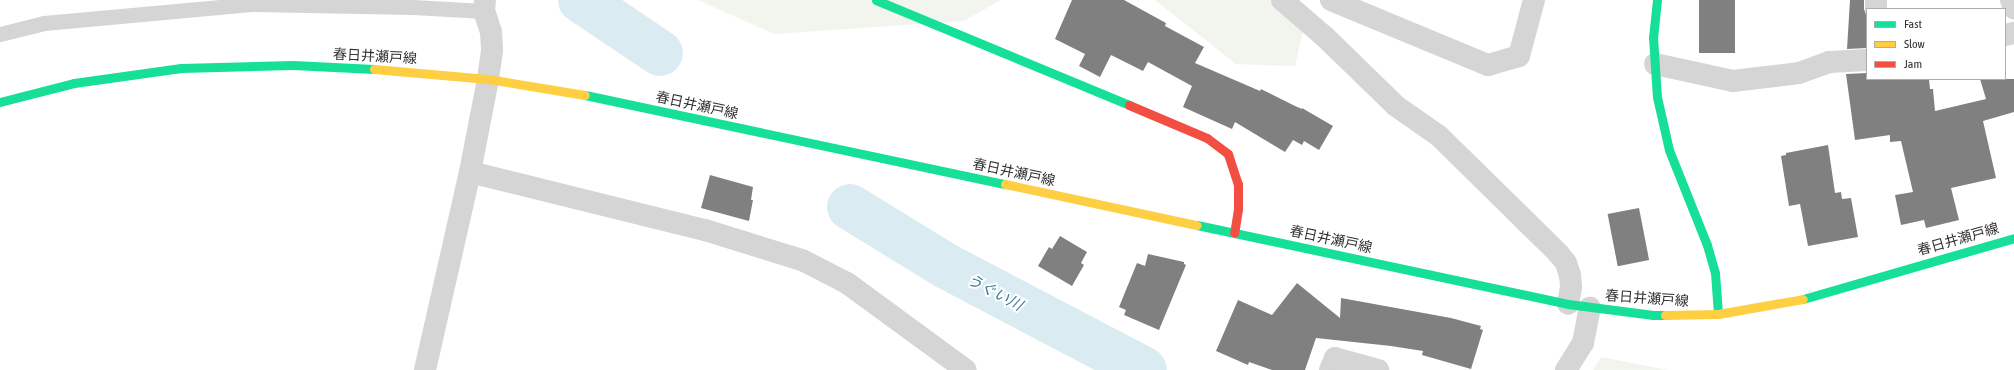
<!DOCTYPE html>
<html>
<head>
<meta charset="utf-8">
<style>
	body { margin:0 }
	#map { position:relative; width:2014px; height:370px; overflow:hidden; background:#fff; font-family:"Asap Condensed","Noto Sans JP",sans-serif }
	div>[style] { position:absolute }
	.green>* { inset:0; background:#f2f5ed }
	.river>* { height:46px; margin:-23px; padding:0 23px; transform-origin:23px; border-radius:23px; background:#dbebf2 }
	.building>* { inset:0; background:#808080; transform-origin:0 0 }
	.lane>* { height:15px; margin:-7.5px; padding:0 7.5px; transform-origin:7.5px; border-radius:7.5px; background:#d5d5d5 }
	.street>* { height:22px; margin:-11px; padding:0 11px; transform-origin:11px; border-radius:11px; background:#d5d5d5 }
	.fast>* { height:9px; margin:-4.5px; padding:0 4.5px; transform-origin:4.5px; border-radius:4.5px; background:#16e098 }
	.slow>* { height:9px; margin:-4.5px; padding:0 4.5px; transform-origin:4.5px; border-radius:4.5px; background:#ffcf43 }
	.jam>* { height:9px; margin:-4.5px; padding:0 4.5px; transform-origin:4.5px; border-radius:4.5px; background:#f24e42 }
	span { translate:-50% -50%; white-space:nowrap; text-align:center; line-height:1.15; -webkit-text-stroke:4px #fff; paint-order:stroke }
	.street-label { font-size:14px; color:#313131 }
	.water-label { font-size:15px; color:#3f7a92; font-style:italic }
	.legend { position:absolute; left:1866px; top:8px; width:140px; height:72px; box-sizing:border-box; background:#fff; border:1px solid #adadad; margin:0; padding:5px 7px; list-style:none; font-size:12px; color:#313131 }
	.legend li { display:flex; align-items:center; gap:8px; height:20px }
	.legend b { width:20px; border:1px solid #adadad }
</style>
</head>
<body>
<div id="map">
	<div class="green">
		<i style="clip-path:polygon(698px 0,1001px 0,964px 21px,774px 34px)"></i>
		<i style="clip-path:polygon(1155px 0,1282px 0,1303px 30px,1295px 66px,1236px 64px)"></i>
		<i style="clip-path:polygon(1601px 357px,1668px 370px,1593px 370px)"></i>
	</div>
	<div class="river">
		<i style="left:581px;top:0;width:95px;rotate:33.9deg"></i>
		<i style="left:850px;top:207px;width:115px;rotate:31.5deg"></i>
		<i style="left:948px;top:267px;width:221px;rotate:27.7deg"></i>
	</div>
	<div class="building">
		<i style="clip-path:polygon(1072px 0,1124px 0,1166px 23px,1165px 26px,1204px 47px,1195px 63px,1260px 91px,1261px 89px,1295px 106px,1302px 109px,1302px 108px,1333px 126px,1319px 150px,1304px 141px,1302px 145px,1293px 140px,1285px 152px,1235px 122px,1232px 129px,1183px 107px,1192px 86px,1148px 62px,1143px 71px,1111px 55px,1100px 77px,1079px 66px,1085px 54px,1055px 39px)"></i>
		<i style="left:1699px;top:0;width:36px;height:53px"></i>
		<i style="clip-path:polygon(1850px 0,1864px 0,1864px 9px,1867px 17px,1867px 48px,1847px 49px)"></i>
		<i style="clip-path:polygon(1867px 73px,1867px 79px,1929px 79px,1930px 89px,1933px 89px,1935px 111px,1986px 99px,1980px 79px,2014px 79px,2014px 112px,1983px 121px,1996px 178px,1951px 188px,1959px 220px,1926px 228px,1924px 220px,1901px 225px,1895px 195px,1913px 192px,1901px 141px,1890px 142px,1890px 135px,1855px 140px,1846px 74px)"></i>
		<i style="clip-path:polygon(1828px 145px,1835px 193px,1841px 192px,1842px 199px,1851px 198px,1858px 237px,1808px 246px,1800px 204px,1789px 206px,1781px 156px,1786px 155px,1786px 153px)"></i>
		<i style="clip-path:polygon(710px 175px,753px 187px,751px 200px,753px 200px,749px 221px,701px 208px)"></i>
		<i style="left:1639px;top:208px;width:53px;height:32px;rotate:79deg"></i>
		<i style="clip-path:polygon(1060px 236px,1087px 252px,1081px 263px,1084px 265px,1072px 286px,1038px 266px,1049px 247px,1052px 249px)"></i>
		<i style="clip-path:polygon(1148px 254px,1184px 262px,1184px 264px,1186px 265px,1159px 330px,1124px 315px,1126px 310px,1119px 307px,1137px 263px,1145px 266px)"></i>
		<i style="clip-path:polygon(1297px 283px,1340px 318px,1341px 298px,1451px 318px,1481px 326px,1480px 329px,1483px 330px,1471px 369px,1422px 355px,1423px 351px,1391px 346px,1316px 338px,1305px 370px,1272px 370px,1249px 362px,1248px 365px,1216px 351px,1238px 300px,1272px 315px)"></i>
	</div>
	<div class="lane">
		<i style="left:0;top:34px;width:45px;rotate:-14deg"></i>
		<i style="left:44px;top:23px;width:211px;rotate:-5.2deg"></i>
		<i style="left:254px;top:4px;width:159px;rotate:1.1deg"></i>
		<i style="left:413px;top:7px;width:71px;rotate:3.2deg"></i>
	</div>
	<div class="street">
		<i style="left:1282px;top:0;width:55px;rotate:40.6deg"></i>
		<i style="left:1324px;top:36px;width:100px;rotate:44.2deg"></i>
		<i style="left:1396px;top:106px;width:52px;rotate:34.9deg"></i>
		<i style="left:1439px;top:136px;width:167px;rotate:44.5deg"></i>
		<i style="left:1558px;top:253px;width:13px;rotate:51deg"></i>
		<i style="left:1566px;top:263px;width:13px;rotate:72deg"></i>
		<i style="left:1570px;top:275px;width:12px;rotate:85deg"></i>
		<i style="left:1571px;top:287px;width:17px;rotate:100deg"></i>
		<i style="left:1331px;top:0;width:170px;rotate:22.5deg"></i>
		<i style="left:1488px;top:65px;width:32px;rotate:-16deg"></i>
		<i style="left:1519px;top:56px;width:58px;rotate:-75deg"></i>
		<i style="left:2011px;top:0;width:9px;rotate:69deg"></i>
		<i style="left:1876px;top:9px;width:9px;rotate:-90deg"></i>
		<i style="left:2005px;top:35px;width:9px;rotate:-13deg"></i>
		<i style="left:1655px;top:64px;width:80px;rotate:12.3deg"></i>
		<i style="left:1733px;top:81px;width:66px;rotate:-6.9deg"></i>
		<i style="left:1799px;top:73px;width:32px;rotate:-20deg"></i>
		<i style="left:1829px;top:62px;width:38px;rotate:-3deg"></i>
		<i style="left:470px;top:172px;width:242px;rotate:13.9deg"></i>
		<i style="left:705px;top:230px;width:102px;rotate:17.2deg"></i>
		<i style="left:802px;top:260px;width:51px;rotate:27.1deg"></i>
		<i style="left:847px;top:283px;width:147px;rotate:36.2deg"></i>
		<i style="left:425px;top:370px;width:203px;rotate:-77.2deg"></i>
		<i style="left:470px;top:172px;width:95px;rotate:-79deg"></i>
		<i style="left:488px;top:79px;width:29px;rotate:-82deg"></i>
		<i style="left:492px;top:50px;width:18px;rotate:-93deg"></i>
		<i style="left:491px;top:32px;width:22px;rotate:-108deg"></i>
		<i style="left:484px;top:11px;width:11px;rotate:-85deg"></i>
		<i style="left:1330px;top:370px;width:13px;rotate:-67deg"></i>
		<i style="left:1335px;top:358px;width:45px;rotate:15.6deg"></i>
		<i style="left:1566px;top:370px;width:32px;rotate:-58deg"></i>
		<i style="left:1583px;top:343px;width:36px;rotate:-79deg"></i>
	</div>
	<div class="fast">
		<i style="left:876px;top:0;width:274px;rotate:22.5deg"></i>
		<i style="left:1657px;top:0;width:37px;rotate:96deg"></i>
		<i style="left:1653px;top:37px;width:60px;rotate:86.2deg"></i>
		<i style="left:1657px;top:97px;width:54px;rotate:77.2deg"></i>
		<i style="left:1669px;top:150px;width:102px;rotate:68.2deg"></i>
		<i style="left:1707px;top:245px;width:29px;rotate:74deg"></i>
		<i style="left:1715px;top:273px;width:41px;rotate:85.8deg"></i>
		<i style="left:585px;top:95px;width:429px;rotate:12deg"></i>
		<i style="left:0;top:102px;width:76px;rotate:-14.4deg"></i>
		<i style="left:74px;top:83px;width:108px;rotate:-8deg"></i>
		<i style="left:181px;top:68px;width:112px;rotate:-1.5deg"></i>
		<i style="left:293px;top:65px;width:81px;rotate:2.8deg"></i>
		<i style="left:1197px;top:225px;width:379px;rotate:12deg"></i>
		<i style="left:1568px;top:304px;width:86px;rotate:7.4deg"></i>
		<i style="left:1653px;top:315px;width:12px"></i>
		<i style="left:1803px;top:299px;width:220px;rotate:-16.1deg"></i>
	</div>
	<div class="slow">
		<i style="left:374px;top:69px;width:114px;rotate:5deg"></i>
		<i style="left:488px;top:79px;width:98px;rotate:9.4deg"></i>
		<i style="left:1005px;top:184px;width:196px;rotate:12.1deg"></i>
		<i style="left:1665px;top:315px;width:53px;rotate:-1.1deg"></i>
		<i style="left:1718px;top:314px;width:86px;rotate:-10deg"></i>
	</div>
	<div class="jam">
		<i style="left:1129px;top:105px;width:85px;rotate:22.9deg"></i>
		<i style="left:1207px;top:138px;width:26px;rotate:37deg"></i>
		<i style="left:1228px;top:154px;width:32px;rotate:72deg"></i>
		<i style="left:1238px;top:184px;width:25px;rotate:90deg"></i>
		<i style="left:1238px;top:209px;width:24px;rotate:99deg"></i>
	</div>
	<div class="street-label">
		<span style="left:375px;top:56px;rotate:3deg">春日井瀬戸線</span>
		<span style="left:697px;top:105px;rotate:12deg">春日井瀬戸線</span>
		<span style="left:1014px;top:172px;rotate:12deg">春日井瀬戸線</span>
		<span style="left:1331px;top:239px;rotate:12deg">春日井瀬戸線</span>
		<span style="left:1958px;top:239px;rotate:-16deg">春日井瀬戸線</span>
		<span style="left:1647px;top:298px;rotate:4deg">春日井瀬戸線</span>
	</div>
	<div class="water-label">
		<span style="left:995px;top:292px;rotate:28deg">うぐい川</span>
	</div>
	<ul class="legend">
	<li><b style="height:5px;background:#16e098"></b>Fast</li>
	<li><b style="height:5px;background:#ffcf43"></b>Slow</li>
	<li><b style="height:5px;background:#f24e42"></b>Jam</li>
	</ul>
</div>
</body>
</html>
